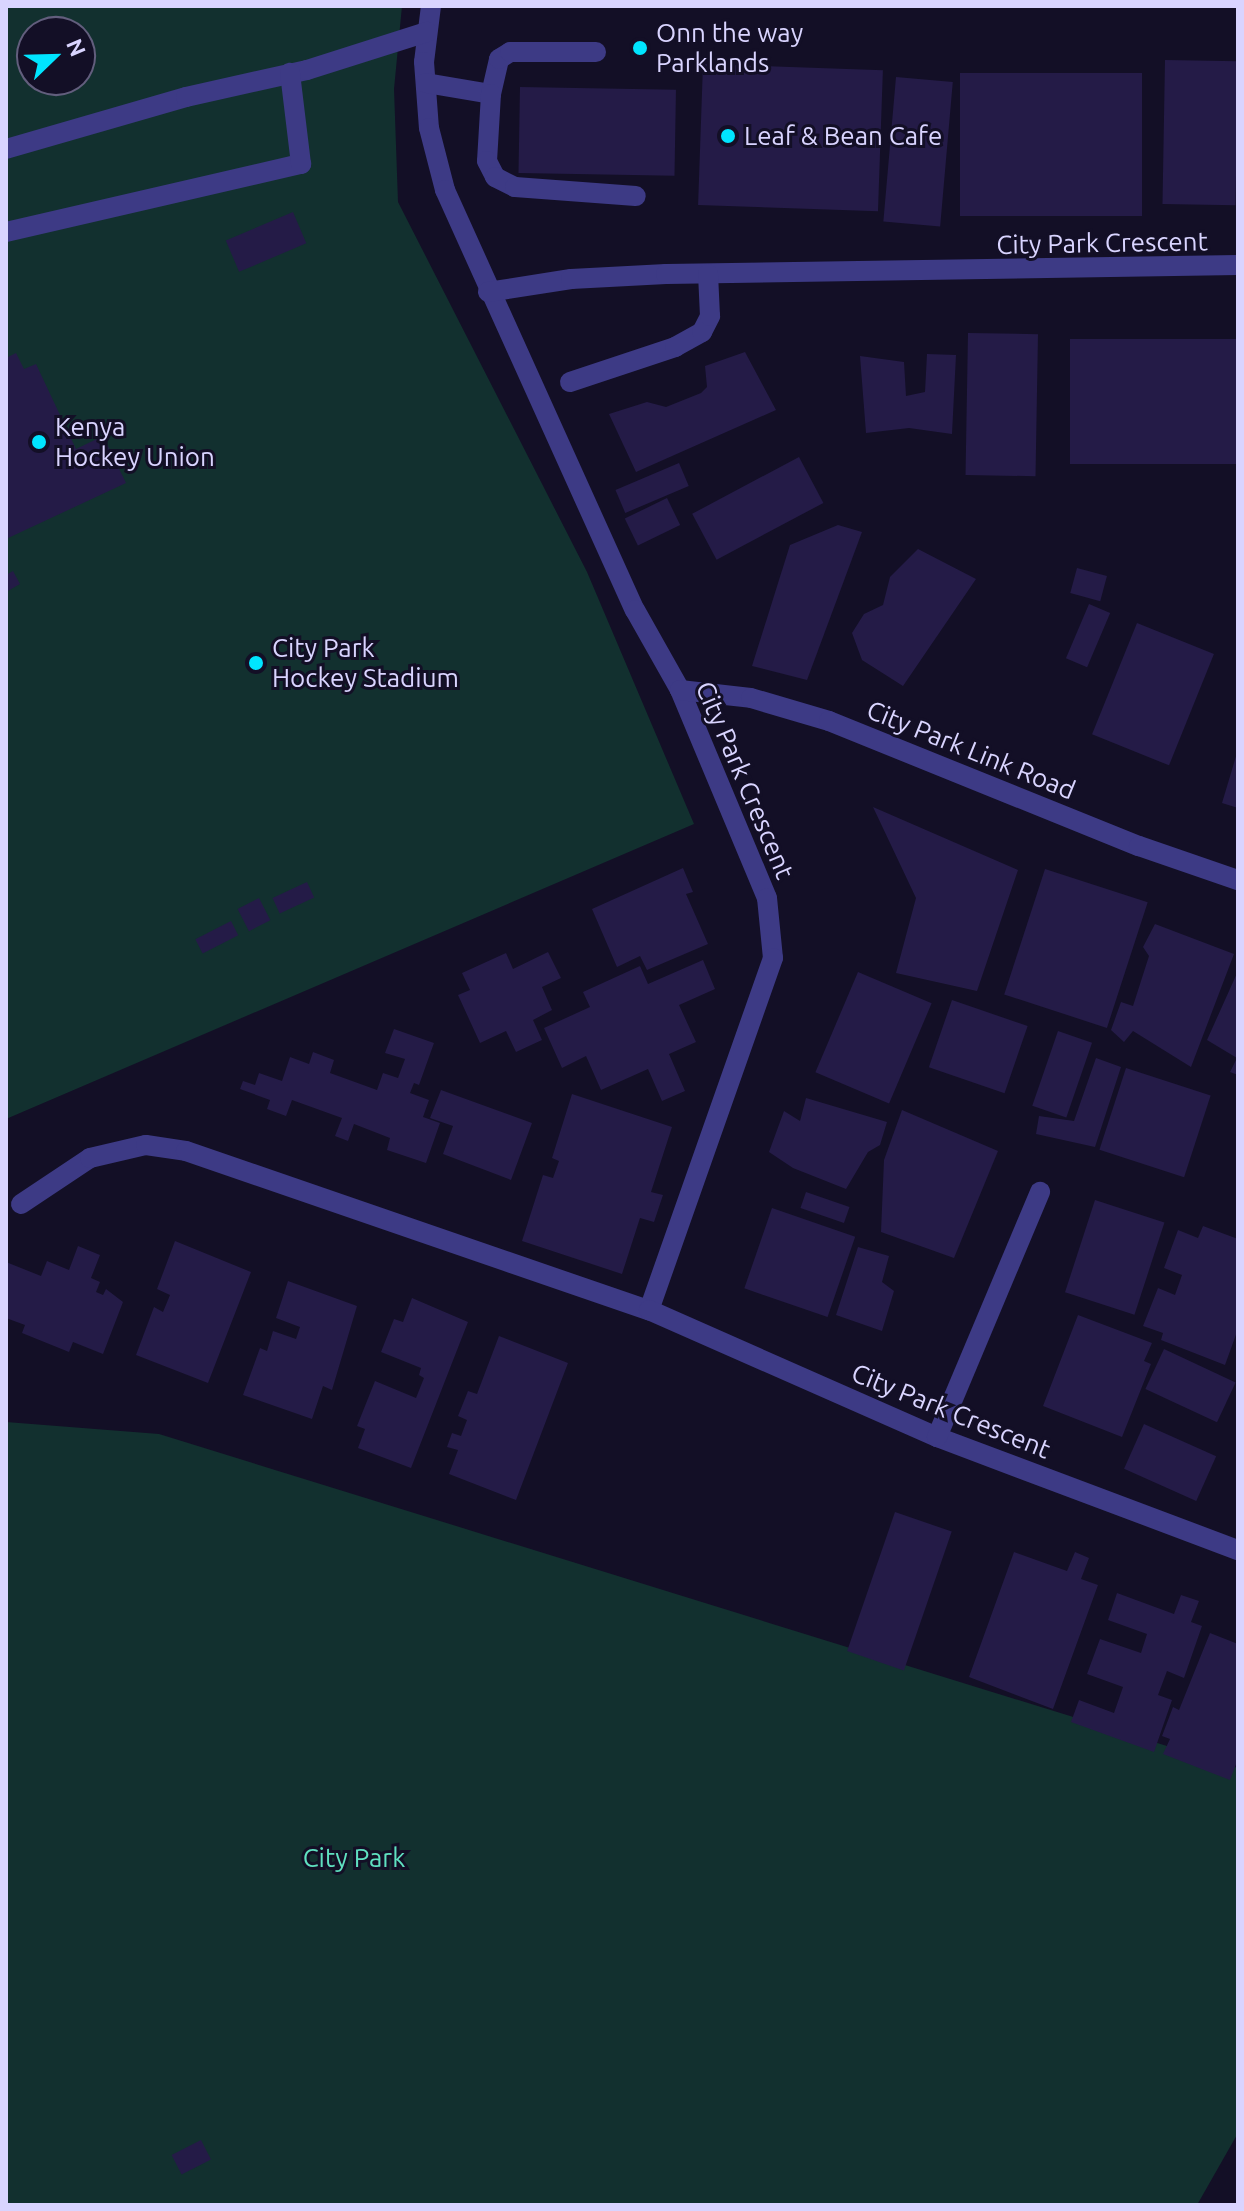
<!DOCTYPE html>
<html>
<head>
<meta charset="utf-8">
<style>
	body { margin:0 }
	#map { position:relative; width:1244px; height:2211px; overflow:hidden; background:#130f26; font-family:Ubuntu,sans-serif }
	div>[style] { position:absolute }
	.green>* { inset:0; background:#12302f }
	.building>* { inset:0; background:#241b47; transform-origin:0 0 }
	.minor>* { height:20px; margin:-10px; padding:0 10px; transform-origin:10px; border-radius:10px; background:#3d3a85 }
	.dots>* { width:22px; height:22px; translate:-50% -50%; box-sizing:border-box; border:4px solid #130f26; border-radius:50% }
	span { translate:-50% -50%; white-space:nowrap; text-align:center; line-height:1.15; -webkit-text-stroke:6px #130f26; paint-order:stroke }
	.poi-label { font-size:26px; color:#d9d4ff }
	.left { translate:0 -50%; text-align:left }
	.street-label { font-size:26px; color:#d9d4ff }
	.park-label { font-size:26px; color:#5fe0c0 }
	.frame { position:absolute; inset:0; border:8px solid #d9d4ff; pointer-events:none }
	.north { position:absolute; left:16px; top:16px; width:80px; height:80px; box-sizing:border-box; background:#130f26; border:2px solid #625e7d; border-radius:50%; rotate:67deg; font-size:22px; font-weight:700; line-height:32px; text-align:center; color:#d9d4ff }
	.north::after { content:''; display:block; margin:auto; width:28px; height:36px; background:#00e5ff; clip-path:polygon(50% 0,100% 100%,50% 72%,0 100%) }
</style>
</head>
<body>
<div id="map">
	<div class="green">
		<i style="clip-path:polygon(evenodd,6px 6px,402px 6px,394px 89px,398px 202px,587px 572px,694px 824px,6px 1119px,6px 6px,32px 32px,80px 32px,80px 80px,32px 80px,32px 32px)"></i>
		<i style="clip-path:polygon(6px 1422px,159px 1434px,1238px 1768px,1238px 2133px,1197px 2205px,6px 2205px)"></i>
	</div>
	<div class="building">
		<i style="left:1165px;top:60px;width:73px;height:144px;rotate:1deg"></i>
		<i style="left:703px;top:64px;width:180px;height:141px;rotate:2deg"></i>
		<i style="left:960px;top:73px;width:182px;height:143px"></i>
		<i style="left:896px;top:77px;width:57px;height:145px;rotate:5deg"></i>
		<i style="left:520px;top:87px;width:156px;height:86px;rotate:1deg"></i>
		<i style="left:293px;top:212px;width:34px;height:73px;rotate:67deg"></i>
		<i style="left:968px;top:333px;width:70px;height:142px;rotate:1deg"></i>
		<i style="left:1070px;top:339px;width:168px;height:125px"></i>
		<i style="clip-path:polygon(745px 352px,776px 410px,636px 472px,609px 414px,647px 402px,666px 407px,701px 393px,707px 387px,705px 366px)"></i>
		<i style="clip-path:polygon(16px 353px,24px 369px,36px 364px,76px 449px,103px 436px,126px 483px,6px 539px,6px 358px)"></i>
		<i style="clip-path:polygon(927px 354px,956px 355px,952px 434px,909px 428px,866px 433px,860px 356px,904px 362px,906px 396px,925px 392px)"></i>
		<i style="left:799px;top:457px;width:52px;height:121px;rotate:62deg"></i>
		<i style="left:679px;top:463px;width:25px;height:69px;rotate:67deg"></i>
		<i style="left:667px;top:498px;width:30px;height:47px;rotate:64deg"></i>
		<i style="clip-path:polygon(838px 525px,862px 532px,807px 680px,752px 666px,790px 545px)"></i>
		<i style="clip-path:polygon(918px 549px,976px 579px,903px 686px,862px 660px,852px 633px,864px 614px,883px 605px,890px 577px)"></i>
		<i style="left:1077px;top:568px;width:31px;height:26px;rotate:15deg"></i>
		<i style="clip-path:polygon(13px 571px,20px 584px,6px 592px,6px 575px)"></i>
		<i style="left:1089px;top:604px;width:23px;height:59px;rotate:23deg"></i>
		<i style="left:1137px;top:623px;width:83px;height:120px;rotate:22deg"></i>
		<i style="clip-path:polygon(1237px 753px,1238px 753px,1238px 808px,1222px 803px)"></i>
		<i style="clip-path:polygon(873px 807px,1018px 870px,977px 991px,896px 973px,916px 898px)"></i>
		<i style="clip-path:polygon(683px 868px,693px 892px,686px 894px,708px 944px,647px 970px,640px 956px,617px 967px,592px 909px)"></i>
		<i style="left:1045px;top:869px;width:108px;height:132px;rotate:18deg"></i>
		<i style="left:307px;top:882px;width:17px;height:38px;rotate:65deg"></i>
		<i style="left:259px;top:898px;width:25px;height:24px;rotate:63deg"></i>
		<i style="left:231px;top:921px;width:16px;height:40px;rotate:63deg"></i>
		<i style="clip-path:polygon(1155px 924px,1234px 954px,1191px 1067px,1133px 1031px,1124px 1042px,1111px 1030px,1121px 1002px,1133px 1006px,1149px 956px,1143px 947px)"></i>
		<i style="clip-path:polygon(548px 952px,561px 978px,542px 987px,552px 1010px,533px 1020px,542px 1040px,516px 1052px,506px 1031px,480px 1043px,458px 995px,470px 990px,462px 973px,506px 953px,513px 969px)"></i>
		<i style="clip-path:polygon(703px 960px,715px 989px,679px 1005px,696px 1042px,669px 1054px,685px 1091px,662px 1101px,648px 1069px,601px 1090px,586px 1056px,562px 1068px,544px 1028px,590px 1007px,583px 992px,640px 966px,648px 984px)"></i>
		<i style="clip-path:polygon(1238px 971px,1238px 1075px,1230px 1072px,1237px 1058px,1207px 1040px)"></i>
		<i style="left:858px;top:972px;width:80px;height:109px;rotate:23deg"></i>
		<i style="left:952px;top:1000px;width:80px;height:71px;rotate:19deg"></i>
		<i style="clip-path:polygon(394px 1029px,434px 1043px,419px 1085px,414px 1083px,410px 1093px,429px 1100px,423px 1117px,440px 1123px,426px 1163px,387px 1150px,390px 1138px,354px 1124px,348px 1141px,335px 1136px,342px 1118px,292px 1100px,286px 1116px,267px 1109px,270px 1100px,240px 1089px,243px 1081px,255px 1085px,259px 1073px,282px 1081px,290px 1057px,309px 1064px,313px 1052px,334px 1060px,330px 1073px,377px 1090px,383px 1073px,398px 1078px,405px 1059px,385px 1053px)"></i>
		<i style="left:1058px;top:1031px;width:36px;height:79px;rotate:19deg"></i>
		<i style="clip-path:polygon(1096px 1058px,1121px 1067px,1095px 1147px,1036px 1134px,1039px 1116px,1074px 1121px)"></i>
		<i style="left:1126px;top:1068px;width:89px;height:86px;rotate:18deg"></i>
		<i style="clip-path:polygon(441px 1090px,532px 1123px,511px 1180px,443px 1154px,453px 1126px,430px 1118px)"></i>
		<i style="clip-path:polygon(572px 1094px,672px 1127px,651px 1192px,663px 1195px,654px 1222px,640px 1218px,622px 1274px,522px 1241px,543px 1175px,553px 1178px,559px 1161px,552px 1158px)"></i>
		<i style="clip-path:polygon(806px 1098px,887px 1122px,880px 1145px,868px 1152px,846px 1189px,793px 1168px,769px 1152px,784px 1111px,800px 1121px)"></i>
		<i style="clip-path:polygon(902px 1110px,998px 1151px,954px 1258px,881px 1232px,884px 1160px)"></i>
		<i style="left:806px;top:1192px;width:46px;height:17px;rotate:19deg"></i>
		<i style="left:1095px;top:1200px;width:73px;height:97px;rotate:18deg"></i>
		<i style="left:772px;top:1208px;width:88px;height:85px;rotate:19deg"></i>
		<i style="clip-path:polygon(1203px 1226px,1238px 1239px,1238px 1329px,1225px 1365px,1161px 1340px,1163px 1333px,1143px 1326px,1158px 1288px,1175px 1295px,1182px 1275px,1164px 1268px,1178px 1230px,1198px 1238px)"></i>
		<i style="clip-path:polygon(175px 1241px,251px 1272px,208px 1383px,136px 1355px,154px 1307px,163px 1312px,170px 1295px,157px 1289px)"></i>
		<i style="clip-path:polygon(78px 1246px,100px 1255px,91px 1278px,100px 1282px,96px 1292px,103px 1295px,106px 1289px,123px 1302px,103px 1354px,73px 1342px,69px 1352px,22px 1333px,25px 1325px,6px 1318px,6px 1262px,41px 1276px,47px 1261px,69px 1270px)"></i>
		<i style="clip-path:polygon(858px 1247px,889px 1256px,882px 1282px,894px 1291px,882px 1331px,836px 1315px)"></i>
		<i style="clip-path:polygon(288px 1281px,357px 1306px,332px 1390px,323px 1386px,312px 1419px,243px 1395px,260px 1348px,267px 1351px,273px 1331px,296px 1339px,300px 1327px,276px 1318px)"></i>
		<i style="clip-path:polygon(412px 1298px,468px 1322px,411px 1468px,358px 1448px,365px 1429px,357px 1426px,375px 1381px,416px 1398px,424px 1378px,419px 1375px,421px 1368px,381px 1352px,394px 1319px,403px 1322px)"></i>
		<i style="clip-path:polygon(1078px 1315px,1152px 1343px,1144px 1361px,1151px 1364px,1122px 1437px,1043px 1406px)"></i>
		<i style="clip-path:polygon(499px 1336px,568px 1363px,516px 1500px,449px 1474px,458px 1450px,447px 1447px,452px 1433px,461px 1436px,467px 1420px,458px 1416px,468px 1391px,477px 1394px)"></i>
		<i style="left:1164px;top:1349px;width:79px;height:44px;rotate:25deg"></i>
		<i style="left:1144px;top:1424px;width:79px;height:49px;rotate:24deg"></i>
		<i style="left:895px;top:1512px;width:60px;height:147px;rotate:19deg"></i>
		<i style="clip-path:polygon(1014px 1552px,1067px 1571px,1075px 1552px,1089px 1558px,1081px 1579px,1098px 1585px,1053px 1709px,969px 1677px)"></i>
		<i style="clip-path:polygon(1117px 1593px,1174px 1614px,1181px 1595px,1199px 1601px,1191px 1622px,1202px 1626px,1184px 1678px,1167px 1671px,1158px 1695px,1172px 1700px,1154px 1752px,1071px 1722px,1079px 1700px,1114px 1713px,1123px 1687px,1087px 1674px,1100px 1639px,1141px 1653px,1147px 1634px,1108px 1620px)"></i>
		<i style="clip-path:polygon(1210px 1633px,1238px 1644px,1238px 1759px,1230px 1780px,1163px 1754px,1170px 1739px,1162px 1736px,1173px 1707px,1179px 1710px)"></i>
		<i style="left:201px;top:2140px;width:22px;height:33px;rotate:63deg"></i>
	</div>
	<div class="minor">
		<i style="left:431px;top:6px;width:56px;rotate:97.1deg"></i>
		<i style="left:424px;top:62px;width:66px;rotate:85.7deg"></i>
		<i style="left:429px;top:128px;width:64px;rotate:75.5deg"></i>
		<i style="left:445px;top:190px;width:461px;rotate:65.7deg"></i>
		<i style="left:635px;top:610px;width:92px;rotate:60.6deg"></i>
		<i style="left:680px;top:690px;width:225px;rotate:67.3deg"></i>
		<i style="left:767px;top:898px;width:60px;rotate:84.3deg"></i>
		<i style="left:773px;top:958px;width:373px;rotate:109.4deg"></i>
		<i style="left:426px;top:83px;width:66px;rotate:9.6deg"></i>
		<i style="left:491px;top:94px;width:36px;rotate:-77deg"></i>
		<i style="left:499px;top:59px;width:13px;rotate:-32deg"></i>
		<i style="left:510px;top:52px;width:86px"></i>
		<i style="left:491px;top:94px;width:67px;rotate:93.4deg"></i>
		<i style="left:487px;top:161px;width:18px;rotate:63deg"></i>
		<i style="left:495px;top:177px;width:22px;rotate:27deg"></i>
		<i style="left:515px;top:187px;width:121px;rotate:4.3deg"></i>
		<i style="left:6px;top:149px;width:187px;rotate:-16.1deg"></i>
		<i style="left:186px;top:97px;width:124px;rotate:-12.6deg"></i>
		<i style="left:307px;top:70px;width:126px;rotate:-17.6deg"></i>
		<i style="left:6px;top:232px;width:303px;rotate:-13deg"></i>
		<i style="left:301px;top:164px;width:92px;rotate:-96.9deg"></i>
		<i style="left:488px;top:292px;width:84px;rotate:-8.9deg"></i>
		<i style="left:571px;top:279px;width:95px;rotate:-3deg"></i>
		<i style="left:666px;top:274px;width:572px;rotate:-0.9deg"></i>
		<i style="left:570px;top:382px;width:111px;rotate:-18.4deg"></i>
		<i style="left:675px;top:347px;width:31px;rotate:-29deg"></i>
		<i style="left:702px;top:332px;width:18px;rotate:-63deg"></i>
		<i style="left:710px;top:316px;width:42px;rotate:-92.7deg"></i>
		<i style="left:680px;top:690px;width:71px;rotate:6.4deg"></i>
		<i style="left:751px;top:698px;width:81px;rotate:16.4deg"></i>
		<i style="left:829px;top:721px;width:334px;rotate:22deg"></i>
		<i style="left:1139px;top:846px;width:105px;rotate:19deg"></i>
		<i style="left:21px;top:1204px;width:83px;rotate:-33.7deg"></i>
		<i style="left:90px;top:1158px;width:57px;rotate:-13.1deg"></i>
		<i style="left:146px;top:1145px;width:40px;rotate:8.5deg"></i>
		<i style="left:186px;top:1151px;width:490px;rotate:19deg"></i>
		<i style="left:649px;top:1310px;width:315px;rotate:23.8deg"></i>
		<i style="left:937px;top:1437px;width:322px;rotate:20.6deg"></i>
		<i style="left:937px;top:1437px;width:266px;rotate:-67.2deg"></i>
	</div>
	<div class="dots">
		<i style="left:640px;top:48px;background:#00e5ff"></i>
		<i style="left:728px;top:136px;background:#00e5ff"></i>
		<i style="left:39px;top:442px;background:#00e5ff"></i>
		<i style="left:256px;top:663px;background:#00e5ff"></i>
	</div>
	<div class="poi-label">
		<span class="left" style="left:656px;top:48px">Onn the way<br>Parklands</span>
		<span class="left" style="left:744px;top:136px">Leaf &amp; Bean Cafe</span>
		<span class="left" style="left:55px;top:442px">Kenya<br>Hockey Union</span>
		<span class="left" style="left:272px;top:663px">City Park<br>Hockey Stadium</span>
	</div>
	<div class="street-label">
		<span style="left:1102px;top:243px;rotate:-1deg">City Park Crescent</span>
		<span style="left:971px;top:750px;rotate:22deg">City Park Link Road</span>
		<span style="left:745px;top:780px;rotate:67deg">City Park Crescent</span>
		<span style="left:951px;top:1411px;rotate:22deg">City Park Crescent</span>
	</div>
	<div class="park-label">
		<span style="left:354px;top:1858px">City Park</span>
	</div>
	<div class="frame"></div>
	<div class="north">N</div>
</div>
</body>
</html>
